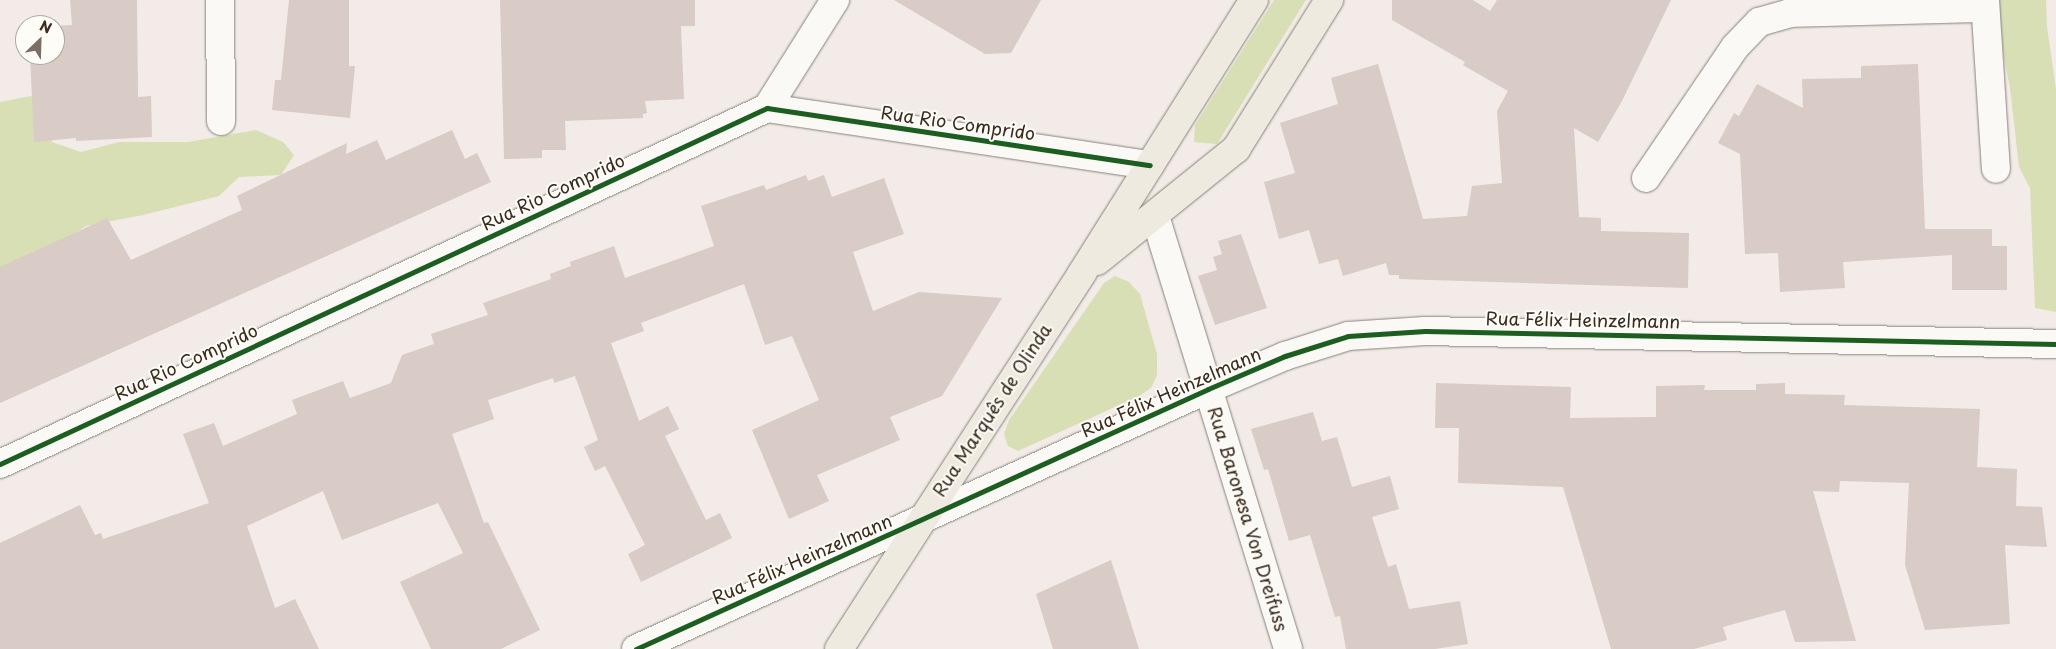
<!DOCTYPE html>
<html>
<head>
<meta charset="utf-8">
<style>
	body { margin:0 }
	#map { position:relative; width:2056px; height:649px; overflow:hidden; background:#f2ebe7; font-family:"Playpen Sans",sans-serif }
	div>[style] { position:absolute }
	.green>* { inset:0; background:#d9dfb4 }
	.building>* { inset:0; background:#d9cbc5 }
	.roads { filter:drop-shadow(0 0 1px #88827d) drop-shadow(0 0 1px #88827d) }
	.street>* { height:28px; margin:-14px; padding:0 14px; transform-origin:14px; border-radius:14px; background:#faf9f6 }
	.primary>* { height:28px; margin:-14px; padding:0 14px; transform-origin:14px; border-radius:14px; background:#efeae0 }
	.cycleway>* { height:5px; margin:-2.5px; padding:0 2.5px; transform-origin:2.5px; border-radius:2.5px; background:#1b5e20 }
	span { translate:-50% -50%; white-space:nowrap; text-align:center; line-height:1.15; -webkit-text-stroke:4px #fdfcf7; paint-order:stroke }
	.street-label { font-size:18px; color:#3b2a1e }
	.north { position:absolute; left:15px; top:15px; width:50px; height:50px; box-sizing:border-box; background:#fdfcf7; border:1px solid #afa8a0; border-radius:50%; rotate:24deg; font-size:14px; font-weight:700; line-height:20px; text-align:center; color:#3b2a1e }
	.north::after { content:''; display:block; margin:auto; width:18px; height:22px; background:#7b6e64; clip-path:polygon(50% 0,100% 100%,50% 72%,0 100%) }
</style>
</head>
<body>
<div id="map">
	<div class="green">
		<i style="clip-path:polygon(1274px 0,1306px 0,1217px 144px,1194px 142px,1195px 125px)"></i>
		<i style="clip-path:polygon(1999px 0,2046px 0,2047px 27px,2056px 89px,2056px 312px,2035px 308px,2030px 188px,2019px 167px,2010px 88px,1999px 32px)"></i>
		<i style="clip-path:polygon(31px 96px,48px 114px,52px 142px,81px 152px,119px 142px,188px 142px,256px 130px,283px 142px,294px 155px,281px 175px,239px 177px,219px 196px,143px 215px,86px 226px,55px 246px,0 274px,0 102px)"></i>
		<i style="clip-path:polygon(1115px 276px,1129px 282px,1140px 294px,1157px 354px,1157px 375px,1151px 388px,1139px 396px,1018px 451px,1008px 446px,1004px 434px,1009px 420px,1104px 283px)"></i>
	</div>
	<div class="building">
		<i style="clip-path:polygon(70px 0,137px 0,138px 97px,151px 96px,152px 137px,76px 141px,76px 138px,34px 142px,30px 55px,55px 55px,55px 26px,72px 25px)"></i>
		<i style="clip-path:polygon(289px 0,349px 0,349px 66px,355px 66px,350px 118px,272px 110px,275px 80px,281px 80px)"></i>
		<i style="clip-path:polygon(500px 0,695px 0,695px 26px,681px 26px,684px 99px,645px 101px,647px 113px,643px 114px,643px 118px,565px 121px,566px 150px,542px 150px,542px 158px,504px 159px)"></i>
		<i style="clip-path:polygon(894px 0,1041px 0,1011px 53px,985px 54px)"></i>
		<i style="clip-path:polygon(1392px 0,1473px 0,1490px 11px,1497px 0,1671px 0,1622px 101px,1598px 142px,1574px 128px,1579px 217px,1601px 218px,1601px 231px,1689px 233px,1688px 288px,1399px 279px,1399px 275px,1389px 275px,1386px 263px,1343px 276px,1338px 259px,1319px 264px,1309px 230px,1279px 239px,1264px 182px,1295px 173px,1280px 123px,1338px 104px,1331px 78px,1378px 64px,1423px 219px,1467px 216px,1472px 186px,1502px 183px,1497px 111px,1508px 91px,1463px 65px,1465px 62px,1392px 20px)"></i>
		<i style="clip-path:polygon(1918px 64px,1925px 229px,1992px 229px,1992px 246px,2007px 246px,2007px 290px,1952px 290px,1952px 255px,1843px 262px,1845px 288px,1780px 292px,1778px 253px,1745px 254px,1740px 154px,1718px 143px,1734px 113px,1739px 116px,1757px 84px,1803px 108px,1802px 79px,1861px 78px,1861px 66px)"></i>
		<i style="clip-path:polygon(452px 130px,465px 159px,477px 153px,491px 182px,0 403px,0 267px,107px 218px,131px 260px,242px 210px,237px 196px,347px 143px,346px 154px,377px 140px,386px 160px)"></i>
		<i style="clip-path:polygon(806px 175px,808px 181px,824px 175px,832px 197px,884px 178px,904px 234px,853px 252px,873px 311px,919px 292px,1002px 298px,942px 396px,890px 417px,900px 440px,817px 475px,829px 501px,789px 519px,752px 430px,819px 400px,792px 336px,765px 345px,744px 284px,641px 323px,644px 331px,611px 343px,639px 421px,668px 406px,679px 429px,665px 436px,706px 520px,720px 513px,732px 538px,641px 582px,628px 554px,645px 545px,605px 466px,595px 471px,584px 447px,598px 440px,575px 376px,554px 383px,553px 378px,488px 400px,494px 419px,452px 434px,484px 523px,488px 522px,540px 630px,501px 649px,431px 649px,400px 582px,463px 553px,438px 503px,342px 540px,323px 491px,247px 526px,275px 608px,295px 599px,319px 649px,0 649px,0 543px,80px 505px,95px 535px,101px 533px,103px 539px,209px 503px,183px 434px,214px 423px,223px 446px,297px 414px,292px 400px,343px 381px,350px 398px,391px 383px,402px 355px,434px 344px,431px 334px,488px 315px,483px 303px,551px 279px,550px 274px,571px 266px,570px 262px,614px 246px,625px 278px,714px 246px,701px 206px,764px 185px,766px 190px)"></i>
		<i style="clip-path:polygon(1241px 234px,1267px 308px,1215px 325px,1198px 276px,1217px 270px,1213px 257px,1222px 254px,1218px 241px)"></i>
		<i style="clip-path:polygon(1436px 383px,1571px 387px,1570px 418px,1656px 417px,1656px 386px,1705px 385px,1704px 390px,1756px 390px,1756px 384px,1785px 383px,1785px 394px,1845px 395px,1844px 405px,1980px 409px,1977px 467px,2017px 469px,2016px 506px,2042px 507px,2047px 547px,2005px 545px,2010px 624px,1925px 630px,1905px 565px,1909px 483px,1840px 481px,1839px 492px,1813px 491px,1856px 641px,1795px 642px,1785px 610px,1723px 627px,1727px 640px,1694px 649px,1611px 649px,1563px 487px,1458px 483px,1459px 428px,1435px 428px)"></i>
		<i style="clip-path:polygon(1313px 412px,1322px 441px,1337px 437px,1352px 487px,1390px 476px,1399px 509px,1372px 517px,1388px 567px,1396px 564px,1409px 609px,1460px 601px,1468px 644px,1435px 649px,1346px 649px,1340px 616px,1335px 617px,1310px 535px,1289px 541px,1268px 469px,1264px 470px,1251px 429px)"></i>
		<i style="clip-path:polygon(1111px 560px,1139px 649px,1053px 649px,1036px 594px)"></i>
	</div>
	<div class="roads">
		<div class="street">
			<i style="left:220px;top:0;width:121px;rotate:89.5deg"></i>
			<i style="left:1985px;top:0;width:169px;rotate:86.3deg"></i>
			<i style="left:767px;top:108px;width:128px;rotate:-57.8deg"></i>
			<i style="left:1646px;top:178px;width:158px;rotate:-55.8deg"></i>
			<i style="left:1735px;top:47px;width:35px;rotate:-46deg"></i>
			<i style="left:1759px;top:22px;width:32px;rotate:-16deg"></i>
			<i style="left:1790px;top:13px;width:195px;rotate:-1.5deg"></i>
			<i style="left:1155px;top:216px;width:453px;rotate:72.9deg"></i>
			<i style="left:0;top:464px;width:846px;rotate:-24.9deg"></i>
			<i style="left:767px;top:108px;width:387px;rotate:8.5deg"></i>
			<i style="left:636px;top:649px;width:628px;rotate:-24.44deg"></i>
			<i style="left:1208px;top:389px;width:84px;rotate:-23.2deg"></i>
			<i style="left:1285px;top:356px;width:66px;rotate:-17.6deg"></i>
			<i style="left:1348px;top:336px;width:77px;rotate:-3.7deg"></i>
			<i style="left:1425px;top:331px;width:631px;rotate:1.18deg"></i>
		</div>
		<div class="primary">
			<i style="left:1097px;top:261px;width:179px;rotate:-38.9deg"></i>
			<i style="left:1236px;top:149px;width:176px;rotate:-58deg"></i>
			<i style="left:839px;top:649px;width:448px;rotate:-57.1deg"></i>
			<i style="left:1082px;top:273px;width:323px;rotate:-57.8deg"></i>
		</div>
	</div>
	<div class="cycleway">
		<i style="left:0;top:464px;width:846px;rotate:-24.9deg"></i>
		<i style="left:767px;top:108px;width:387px;rotate:8.5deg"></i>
		<i style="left:636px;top:649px;width:628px;rotate:-24.44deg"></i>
		<i style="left:1208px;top:389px;width:84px;rotate:-23.2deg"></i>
		<i style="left:1285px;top:356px;width:66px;rotate:-17.6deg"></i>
		<i style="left:1348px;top:336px;width:77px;rotate:-3.7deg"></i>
		<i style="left:1425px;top:331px;width:631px;rotate:1.18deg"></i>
	</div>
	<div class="street-label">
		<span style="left:958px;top:123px;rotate:8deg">Rua Rio Comprido</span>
		<span style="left:553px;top:192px;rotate:-25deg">Rua Rio Comprido</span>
		<span style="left:1583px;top:320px;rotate:1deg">Rua Félix Heinzelmann</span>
		<span style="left:186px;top:362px;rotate:-25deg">Rua Rio Comprido</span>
		<span style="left:1171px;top:392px;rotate:-24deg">Rua Félix Heinzelmann</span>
		<span style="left:992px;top:410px;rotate:-57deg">Rua Marquês de Olinda</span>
		<span style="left:1248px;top:519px;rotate:73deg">Rua Baronesa Von Dreifuss</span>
		<span style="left:802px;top:559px;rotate:-24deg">Rua Félix Heinzelmann</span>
	</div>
	<div class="north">N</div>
</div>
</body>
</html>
